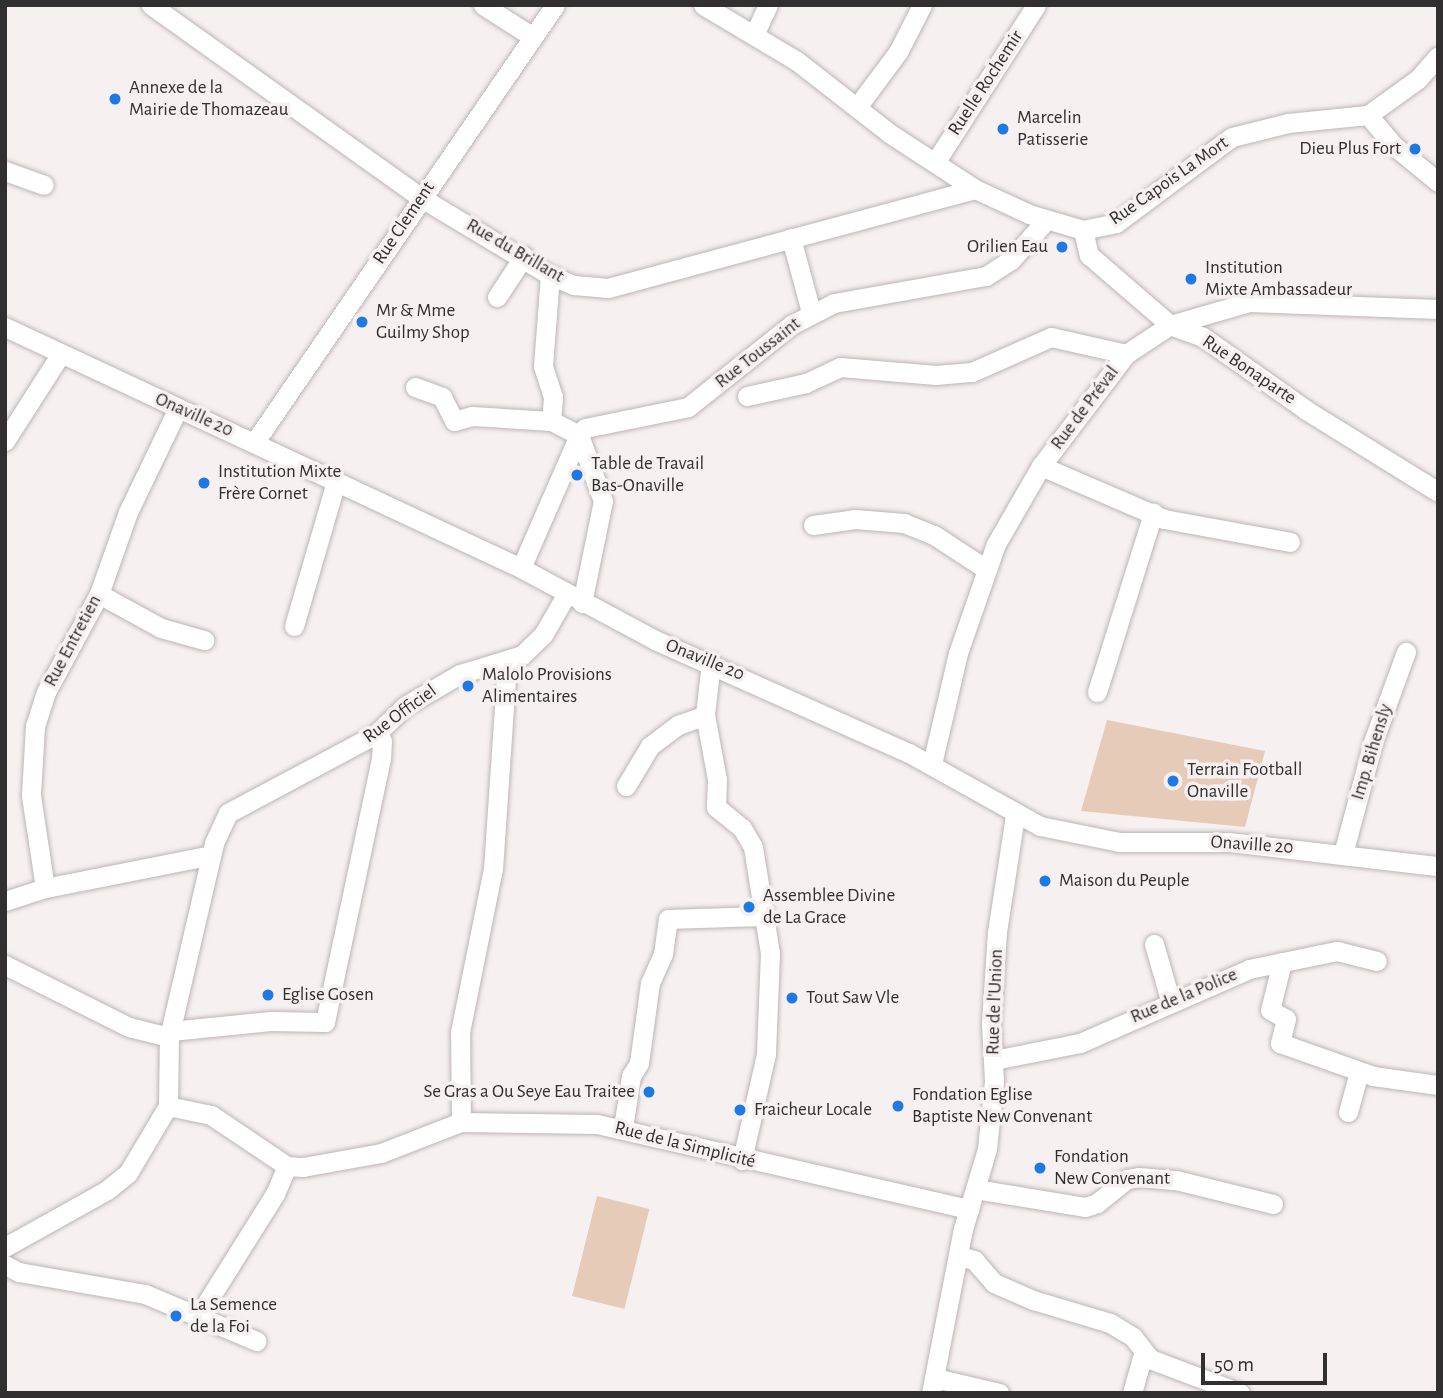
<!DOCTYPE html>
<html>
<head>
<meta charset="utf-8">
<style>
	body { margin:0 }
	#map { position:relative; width:1443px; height:1398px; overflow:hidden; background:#f7f0f0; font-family:"Alegreya Sans",sans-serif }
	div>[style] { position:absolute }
	.green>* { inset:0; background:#e5cbb8; transform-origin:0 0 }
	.roads { filter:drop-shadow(0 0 2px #bcb5b5) drop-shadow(0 0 2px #bcb5b5) }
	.minor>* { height:19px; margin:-9.5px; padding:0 9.5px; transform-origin:9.5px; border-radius:9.5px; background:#fff }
	.dots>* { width:19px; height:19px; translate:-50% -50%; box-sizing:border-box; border:4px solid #f7f0f0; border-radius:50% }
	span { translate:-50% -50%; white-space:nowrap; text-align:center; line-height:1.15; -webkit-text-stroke:7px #f7f0f0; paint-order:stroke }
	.street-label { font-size:19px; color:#312f2f }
	.poi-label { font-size:19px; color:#312f2f }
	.left { translate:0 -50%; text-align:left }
	.right { translate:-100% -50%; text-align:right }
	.frame { position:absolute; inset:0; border:7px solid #312f2f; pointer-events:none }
	.scale { position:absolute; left:1201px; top:1353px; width:126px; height:32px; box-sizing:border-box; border:4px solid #312f2f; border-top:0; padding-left:9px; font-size:21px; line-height:24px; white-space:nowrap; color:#312f2f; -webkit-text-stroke:5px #f7f0f0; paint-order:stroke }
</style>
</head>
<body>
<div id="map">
	<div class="green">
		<i style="clip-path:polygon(1107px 720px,1265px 751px,1245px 827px,1081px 811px)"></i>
		<i style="left:597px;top:1196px;width:54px;height:103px;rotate:14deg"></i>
	</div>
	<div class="roads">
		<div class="minor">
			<i style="left:151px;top:5px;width:330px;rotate:35.5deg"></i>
			<i style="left:420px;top:197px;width:152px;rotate:31deg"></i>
			<i style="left:550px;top:275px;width:26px;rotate:23deg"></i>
			<i style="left:574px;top:285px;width:34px;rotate:5deg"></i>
			<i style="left:608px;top:288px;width:380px;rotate:-15.1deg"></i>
			<i style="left:483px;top:5px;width:59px;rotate:32.6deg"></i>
			<i style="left:703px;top:5px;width:109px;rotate:30.8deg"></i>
			<i style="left:797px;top:61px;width:117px;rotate:38deg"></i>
			<i style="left:889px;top:133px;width:103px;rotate:33.1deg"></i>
			<i style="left:975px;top:189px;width:60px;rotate:24.8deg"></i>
			<i style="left:1029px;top:214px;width:56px;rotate:16.5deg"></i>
			<i style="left:1083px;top:230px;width:34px;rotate:-12deg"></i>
			<i style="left:1116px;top:223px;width:144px;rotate:-36.6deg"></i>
			<i style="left:1232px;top:137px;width:58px;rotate:-14deg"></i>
			<i style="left:1288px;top:123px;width:80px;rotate:-5.7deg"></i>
			<i style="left:1368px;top:115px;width:62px;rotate:-35.8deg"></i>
			<i style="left:1418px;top:79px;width:30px;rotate:-49deg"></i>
			<i style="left:754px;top:35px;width:33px;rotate:-65deg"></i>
			<i style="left:857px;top:107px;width:69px;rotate:-53.3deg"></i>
			<i style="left:898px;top:52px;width:53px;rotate:-62.9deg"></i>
			<i style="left:1368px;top:115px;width:39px;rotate:50deg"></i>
			<i style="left:1393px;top:145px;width:58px;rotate:39.4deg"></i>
			<i style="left:936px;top:161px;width:185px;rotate:-57.3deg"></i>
			<i style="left:5px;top:171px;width:41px;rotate:19.7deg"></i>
			<i style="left:1083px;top:230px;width:26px;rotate:77deg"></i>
			<i style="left:1089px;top:255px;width:107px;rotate:40.8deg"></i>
			<i style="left:1170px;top:325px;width:35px;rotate:20deg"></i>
			<i style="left:1203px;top:337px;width:126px;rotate:35.3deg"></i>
			<i style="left:1306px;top:410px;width:155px;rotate:31.8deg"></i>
			<i style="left:791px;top:238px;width:77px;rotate:74.9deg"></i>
			<i style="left:497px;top:297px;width:49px;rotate:-56.6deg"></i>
			<i style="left:5px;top:327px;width:570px;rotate:25.04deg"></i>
			<i style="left:521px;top:568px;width:152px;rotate:28.2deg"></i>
			<i style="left:655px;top:640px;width:278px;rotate:24deg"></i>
			<i style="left:909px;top:753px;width:150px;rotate:29.1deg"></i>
			<i style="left:1040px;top:826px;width:81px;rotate:11.4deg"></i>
			<i style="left:1119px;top:842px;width:110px"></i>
			<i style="left:1229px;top:842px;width:210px;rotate:6.6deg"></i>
			<i style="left:415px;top:387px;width:29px;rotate:20deg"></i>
			<i style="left:442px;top:397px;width:27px;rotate:63deg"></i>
			<i style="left:454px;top:421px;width:19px;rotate:-16deg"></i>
			<i style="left:472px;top:416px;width:79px;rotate:3.6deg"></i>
			<i style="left:747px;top:396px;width:60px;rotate:-12.4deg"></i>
			<i style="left:806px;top:383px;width:38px;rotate:-25deg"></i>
			<i style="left:840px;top:367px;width:96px;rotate:4.8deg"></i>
			<i style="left:936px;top:375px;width:36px;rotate:-5deg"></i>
			<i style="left:972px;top:372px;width:86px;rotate:-23.9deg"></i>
			<i style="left:1051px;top:337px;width:77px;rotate:12.8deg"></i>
			<i style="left:5px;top:441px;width:102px;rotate:-57.4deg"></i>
			<i style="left:254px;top:443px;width:531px;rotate:-55.5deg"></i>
			<i style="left:1041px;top:466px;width:134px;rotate:23.3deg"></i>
			<i style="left:1164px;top:519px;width:128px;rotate:10.3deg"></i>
			<i style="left:813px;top:525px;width:42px;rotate:-8.1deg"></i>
			<i style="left:855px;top:519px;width:49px;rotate:4.7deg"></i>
			<i style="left:904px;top:523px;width:32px;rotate:22deg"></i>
			<i style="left:934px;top:535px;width:62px;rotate:33.2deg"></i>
			<i style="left:521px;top:568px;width:145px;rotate:-66.4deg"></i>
			<i style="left:579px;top:435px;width:31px;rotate:-153deg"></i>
			<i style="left:551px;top:421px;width:24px;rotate:-85deg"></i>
			<i style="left:553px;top:397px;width:33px;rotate:-108deg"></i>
			<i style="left:543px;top:366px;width:91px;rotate:-85.6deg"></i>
			<i style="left:99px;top:594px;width:71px;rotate:28.7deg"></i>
			<i style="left:161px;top:628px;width:45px;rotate:15.6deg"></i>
			<i style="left:582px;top:603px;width:104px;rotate:-78.4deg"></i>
			<i style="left:603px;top:501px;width:70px;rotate:-110deg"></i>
			<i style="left:579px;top:435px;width:9px;rotate:-49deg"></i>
			<i style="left:585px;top:428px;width:105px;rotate:-11.5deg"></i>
			<i style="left:688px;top:407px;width:132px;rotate:-38.5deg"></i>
			<i style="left:791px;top:325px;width:48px;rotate:-27.1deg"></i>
			<i style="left:834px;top:303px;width:154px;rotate:-10.1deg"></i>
			<i style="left:986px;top:276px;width:30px;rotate:-33deg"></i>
			<i style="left:1011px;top:260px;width:53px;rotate:-48.8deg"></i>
			<i style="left:294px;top:626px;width:151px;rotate:-73.8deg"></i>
			<i style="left:711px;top:662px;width:53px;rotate:96.5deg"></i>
			<i style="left:705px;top:715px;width:65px;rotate:79.4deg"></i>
			<i style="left:717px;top:779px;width:28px;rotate:92deg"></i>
			<i style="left:716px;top:807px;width:33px;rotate:39deg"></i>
			<i style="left:742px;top:828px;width:22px;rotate:60deg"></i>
			<i style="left:753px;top:847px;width:107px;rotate:80.9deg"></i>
			<i style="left:770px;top:953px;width:101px;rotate:92.3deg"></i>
			<i style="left:766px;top:1054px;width:109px;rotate:102.8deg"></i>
			<i style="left:1097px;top:692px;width:188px;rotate:-72.6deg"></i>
			<i style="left:932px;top:764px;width:114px;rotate:-76.8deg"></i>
			<i style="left:958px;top:653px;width:115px;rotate:-70.8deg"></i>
			<i style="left:996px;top:544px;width:90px;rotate:-60deg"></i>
			<i style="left:1041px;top:466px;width:141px;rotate:-52.8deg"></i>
			<i style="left:1126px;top:354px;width:53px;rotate:-33.4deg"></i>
			<i style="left:1170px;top:325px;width:82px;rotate:-16.2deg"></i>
			<i style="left:1249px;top:302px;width:189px;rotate:2.1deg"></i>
			<i style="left:626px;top:786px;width:47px;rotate:-59deg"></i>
			<i style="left:650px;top:746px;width:35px;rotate:-37deg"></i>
			<i style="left:678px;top:725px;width:29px;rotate:-20deg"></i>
			<i style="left:1343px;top:854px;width:116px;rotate:-75deg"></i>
			<i style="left:1373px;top:742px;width:96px;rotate:-69.9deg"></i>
			<i style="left:45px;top:888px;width:94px;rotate:-98.6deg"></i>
			<i style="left:31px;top:795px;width:69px;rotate:-86.7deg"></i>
			<i style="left:35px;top:726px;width:36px;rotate:-72deg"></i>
			<i style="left:46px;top:692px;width:111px;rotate:-61.6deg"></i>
			<i style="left:99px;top:594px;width:87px;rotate:-70.5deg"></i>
			<i style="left:128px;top:512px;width:115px;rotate:-64.3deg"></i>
			<i style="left:5px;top:901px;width:42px;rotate:-18deg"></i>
			<i style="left:45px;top:888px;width:169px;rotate:-11.2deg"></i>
			<i style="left:1154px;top:944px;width:61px;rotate:73.9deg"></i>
			<i style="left:1282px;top:962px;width:49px;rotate:104deg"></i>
			<i style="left:1270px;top:1010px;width:18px;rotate:29deg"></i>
			<i style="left:1286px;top:1019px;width:25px;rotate:104deg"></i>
			<i style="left:1280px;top:1043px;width:99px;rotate:19.5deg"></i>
			<i style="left:1373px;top:1076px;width:66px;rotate:7.9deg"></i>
			<i style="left:5px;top:965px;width:139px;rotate:26.6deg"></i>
			<i style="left:129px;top:1027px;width:41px;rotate:14deg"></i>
			<i style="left:171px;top:1031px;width:100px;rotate:-5.7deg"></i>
			<i style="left:271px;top:1021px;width:54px;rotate:1.1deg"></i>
			<i style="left:325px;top:1022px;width:269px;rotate:-78deg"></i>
			<i style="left:381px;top:759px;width:18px;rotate:-87deg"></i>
			<i style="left:382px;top:741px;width:9px;rotate:-131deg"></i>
			<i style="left:994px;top:1060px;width:88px;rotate:-11.2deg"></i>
			<i style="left:1080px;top:1043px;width:184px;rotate:-23.6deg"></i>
			<i style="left:1249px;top:969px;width:90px;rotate:-11.6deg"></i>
			<i style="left:1337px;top:951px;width:41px;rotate:14deg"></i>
			<i style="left:168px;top:1106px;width:44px;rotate:11.8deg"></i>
			<i style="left:211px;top:1115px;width:92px;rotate:33.9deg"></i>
			<i style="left:287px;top:1166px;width:16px;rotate:4deg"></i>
			<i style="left:303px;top:1167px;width:79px;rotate:-10.2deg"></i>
			<i style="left:381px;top:1153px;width:86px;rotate:-21.2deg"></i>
			<i style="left:461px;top:1122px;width:136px;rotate:0.8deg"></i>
			<i style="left:597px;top:1124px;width:382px;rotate:12.9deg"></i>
			<i style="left:1348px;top:1112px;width:41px;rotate:-74.6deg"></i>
			<i style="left:461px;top:1122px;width:90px;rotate:-90.6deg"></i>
			<i style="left:460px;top:1032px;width:166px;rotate:-78.6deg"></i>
			<i style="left:493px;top:869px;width:206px;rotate:-86.1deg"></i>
			<i style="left:623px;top:1128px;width:53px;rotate:-81.3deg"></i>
			<i style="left:631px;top:1076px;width:15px;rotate:-58deg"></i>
			<i style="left:639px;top:1063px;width:81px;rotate:-82.2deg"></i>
			<i style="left:650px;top:983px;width:32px;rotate:-66deg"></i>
			<i style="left:663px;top:954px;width:35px;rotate:-82deg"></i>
			<i style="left:668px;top:919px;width:94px;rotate:-1.8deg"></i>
			<i style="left:975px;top:1189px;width:111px;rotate:9.3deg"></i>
			<i style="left:1085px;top:1207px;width:13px;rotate:-18deg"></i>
			<i style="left:1097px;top:1203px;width:38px;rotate:-39deg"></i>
			<i style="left:1127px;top:1179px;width:12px;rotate:-9deg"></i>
			<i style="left:1139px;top:1177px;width:37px;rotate:5deg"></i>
			<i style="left:1176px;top:1180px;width:100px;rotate:13.9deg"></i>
			<i style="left:5px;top:1247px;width:117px;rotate:-29.2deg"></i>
			<i style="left:107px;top:1190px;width:27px;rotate:-39deg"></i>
			<i style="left:128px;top:1173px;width:78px;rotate:-59.2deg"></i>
			<i style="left:168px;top:1106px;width:69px;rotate:-89.2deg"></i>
			<i style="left:169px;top:1037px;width:199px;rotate:-76.9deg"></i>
			<i style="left:214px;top:843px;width:33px;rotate:-65deg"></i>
			<i style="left:228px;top:813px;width:168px;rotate:-28.1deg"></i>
			<i style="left:376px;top:734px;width:40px;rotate:-44deg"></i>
			<i style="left:405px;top:706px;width:64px;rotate:-30.2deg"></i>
			<i style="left:460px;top:674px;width:65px;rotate:-17deg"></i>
			<i style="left:522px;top:655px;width:29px;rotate:-44deg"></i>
			<i style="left:543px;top:635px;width:46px;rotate:-60.1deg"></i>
			<i style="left:959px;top:1256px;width:16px;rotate:15deg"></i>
			<i style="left:974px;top:1260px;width:30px;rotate:49deg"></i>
			<i style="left:994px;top:1283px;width:43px;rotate:23.6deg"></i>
			<i style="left:1033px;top:1300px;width:80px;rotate:16.6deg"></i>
			<i style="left:1110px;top:1323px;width:27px;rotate:31deg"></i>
			<i style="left:1133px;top:1337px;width:28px;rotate:52deg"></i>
			<i style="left:1150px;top:1359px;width:96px;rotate:20.7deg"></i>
			<i style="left:5px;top:1265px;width:16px;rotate:27deg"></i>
			<i style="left:19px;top:1272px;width:128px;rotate:9.9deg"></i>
			<i style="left:145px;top:1294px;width:121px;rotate:22.9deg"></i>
			<i style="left:199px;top:1315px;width:143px;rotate:-57.9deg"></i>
			<i style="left:275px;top:1194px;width:30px;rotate:-67deg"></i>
			<i style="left:935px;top:1378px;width:66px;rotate:13.2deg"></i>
			<i style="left:931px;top:1393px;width:167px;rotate:-79deg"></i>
			<i style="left:963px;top:1229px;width:84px;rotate:-73.3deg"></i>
			<i style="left:987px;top:1149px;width:68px;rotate:-84.1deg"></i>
			<i style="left:994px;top:1081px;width:57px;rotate:-93deg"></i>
			<i style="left:991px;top:1024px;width:92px;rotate:-86.3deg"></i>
			<i style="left:997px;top:932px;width:117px;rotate:-81.2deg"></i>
			<i style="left:1132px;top:1393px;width:41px;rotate:-74.2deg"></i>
		</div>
	</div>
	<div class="dots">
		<i style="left:115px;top:99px;background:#1e79e2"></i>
		<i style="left:1003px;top:129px;background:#1e79e2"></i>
		<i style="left:1415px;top:149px;background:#1e79e2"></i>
		<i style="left:1062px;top:247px;background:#1e79e2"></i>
		<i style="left:1191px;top:279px;background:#1e79e2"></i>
		<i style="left:362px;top:322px;background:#1e79e2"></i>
		<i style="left:577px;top:475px;background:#1e79e2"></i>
		<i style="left:204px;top:483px;background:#1e79e2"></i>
		<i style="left:468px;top:686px;background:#1e79e2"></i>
		<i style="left:1173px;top:781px;background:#1e79e2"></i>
		<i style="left:1045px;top:881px;background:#1e79e2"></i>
		<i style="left:749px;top:907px;background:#1e79e2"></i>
		<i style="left:268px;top:995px;background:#1e79e2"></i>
		<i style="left:792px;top:998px;background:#1e79e2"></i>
		<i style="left:649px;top:1092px;background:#1e79e2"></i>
		<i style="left:898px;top:1106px;background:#1e79e2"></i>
		<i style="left:740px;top:1110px;background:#1e79e2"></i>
		<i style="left:1040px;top:1168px;background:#1e79e2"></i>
		<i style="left:176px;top:1316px;background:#1e79e2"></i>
	</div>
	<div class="street-label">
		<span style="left:986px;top:83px;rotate:-57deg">Ruelle Rochemir</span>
		<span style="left:1169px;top:181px;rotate:-35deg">Rue Capois La Mort</span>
		<span style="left:404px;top:223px;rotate:-56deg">Rue Clement</span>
		<span style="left:515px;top:251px;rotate:30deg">Rue du Brillant</span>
		<span style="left:758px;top:353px;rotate:-38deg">Rue Toussaint</span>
		<span style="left:1249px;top:370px;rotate:34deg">Rue Bonaparte</span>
		<span style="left:1085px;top:408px;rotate:-53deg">Rue de Préval</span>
		<span style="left:194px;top:415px;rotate:24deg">Onaville 20</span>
		<span style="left:73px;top:641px;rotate:-62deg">Rue Entretien</span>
		<span style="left:705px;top:660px;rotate:22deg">Onaville 20</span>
		<span style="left:400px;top:714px;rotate:-36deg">Rue Officiel</span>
		<span style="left:1372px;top:752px;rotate:-73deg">Imp. Bihensly</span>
		<span style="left:1252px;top:845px;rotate:4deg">Onaville 20</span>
		<span style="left:1184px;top:996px;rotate:-23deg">Rue de la Police</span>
		<span style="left:995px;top:1002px;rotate:-88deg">Rue de l'Union</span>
		<span style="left:685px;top:1145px;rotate:14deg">Rue de la Simplicité</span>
	</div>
	<div class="poi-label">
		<span class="left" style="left:129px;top:99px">Annexe de la<br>Mairie de Thomazeau</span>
		<span class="left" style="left:1017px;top:129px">Marcelin<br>Patisserie</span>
		<span class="right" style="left:1401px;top:149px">Dieu Plus Fort</span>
		<span class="right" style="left:1048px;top:247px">Orilien Eau</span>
		<span class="left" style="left:1205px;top:279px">Institution<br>Mixte Ambassadeur</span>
		<span class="left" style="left:376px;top:322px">Mr &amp; Mme<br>Guilmy Shop</span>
		<span class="left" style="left:591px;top:475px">Table de Travail<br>Bas-Onaville</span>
		<span class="left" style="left:218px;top:483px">Institution Mixte<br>Frère Cornet</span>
		<span class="left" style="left:482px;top:686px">Malolo Provisions<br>Alimentaires</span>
		<span class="left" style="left:1187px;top:781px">Terrain Football<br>Onaville</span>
		<span class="left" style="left:1059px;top:881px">Maison du Peuple</span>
		<span class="left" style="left:763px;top:907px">Assemblee Divine<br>de La Grace</span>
		<span class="left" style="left:282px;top:995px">Eglise Gosen</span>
		<span class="left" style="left:806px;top:998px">Tout Saw Vle</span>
		<span class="right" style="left:635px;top:1092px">Se Gras a Ou Seye Eau Traitee</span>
		<span class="left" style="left:912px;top:1106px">Fondation Eglise<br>Baptiste New Convenant</span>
		<span class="left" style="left:754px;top:1110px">Fraicheur Locale</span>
		<span class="left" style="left:1054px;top:1168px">Fondation<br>New Convenant</span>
		<span class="left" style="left:190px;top:1316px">La Semence<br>de la Foi</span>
	</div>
	<div class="frame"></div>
	<div class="scale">50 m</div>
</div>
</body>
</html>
